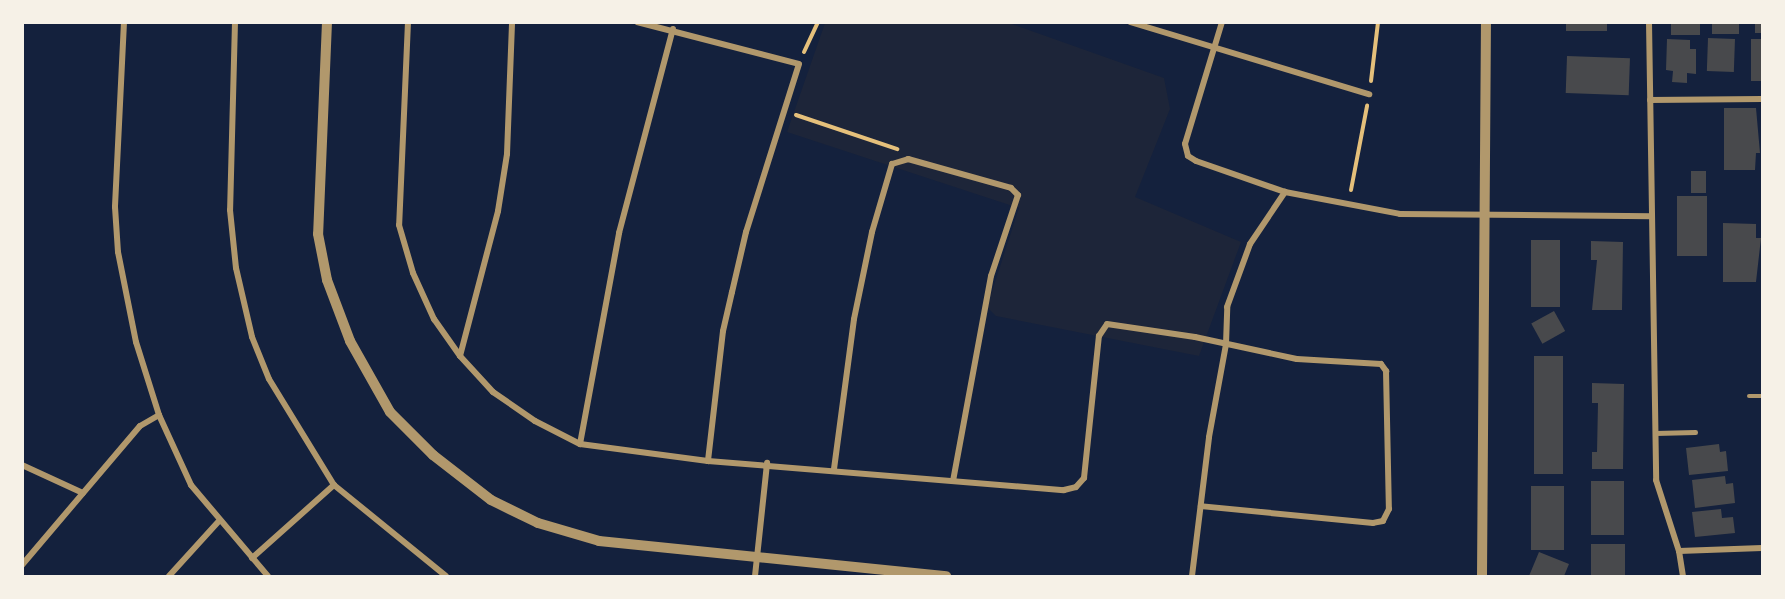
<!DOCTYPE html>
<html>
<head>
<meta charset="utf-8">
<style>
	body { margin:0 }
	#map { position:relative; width:1785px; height:599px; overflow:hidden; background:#14213d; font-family:"Nunito Sans",sans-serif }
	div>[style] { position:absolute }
	.green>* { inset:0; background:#1d2539 }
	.building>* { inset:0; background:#48494c; transform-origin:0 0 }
	.path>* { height:4px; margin:-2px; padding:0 2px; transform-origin:2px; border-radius:2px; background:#e5c07b }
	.service>* { height:4.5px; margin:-2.25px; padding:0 2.25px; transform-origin:2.25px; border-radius:2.25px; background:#b1986c }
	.minor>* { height:6px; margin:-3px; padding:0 3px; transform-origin:3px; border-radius:3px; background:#b1986c }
	.tertiary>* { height:10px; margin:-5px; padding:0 5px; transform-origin:5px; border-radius:5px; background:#b1986c }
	span { translate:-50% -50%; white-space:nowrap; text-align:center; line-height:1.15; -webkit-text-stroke:4.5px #f6f1e7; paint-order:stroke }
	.frame { position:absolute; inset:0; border:24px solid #f6f1e7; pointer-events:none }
</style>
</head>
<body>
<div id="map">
	<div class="green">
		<i style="clip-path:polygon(825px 23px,1009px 23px,1164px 78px,1170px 109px,1135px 197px,1241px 242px,1199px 356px,996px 316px,987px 307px,1019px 208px,787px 132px)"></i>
	</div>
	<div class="building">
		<i style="left:1566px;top:22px;width:41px;height:9px"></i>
		<i style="left:1671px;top:22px;width:29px;height:13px"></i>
		<i style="left:1712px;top:22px;width:27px;height:12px"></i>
		<i style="left:1755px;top:22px;width:7px;height:11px"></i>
		<i style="left:1708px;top:38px;width:27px;height:33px;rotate:2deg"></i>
		<i style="clip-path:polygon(1667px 39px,1690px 40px,1690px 49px,1696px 49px,1696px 74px,1687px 73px,1687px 83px,1672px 82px,1673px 71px,1666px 70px)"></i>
		<i style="left:1751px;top:39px;width:11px;height:42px"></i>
		<i style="left:1567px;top:56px;width:63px;height:37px;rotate:2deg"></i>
		<i style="clip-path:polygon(1724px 108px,1756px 108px,1760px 153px,1756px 153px,1755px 170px,1724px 170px)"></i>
		<i style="left:1691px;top:171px;width:15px;height:22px"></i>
		<i style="left:1677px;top:196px;width:30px;height:60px"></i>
		<i style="clip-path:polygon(1723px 223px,1756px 224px,1756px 238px,1761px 238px,1756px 282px,1723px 282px)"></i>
		<i style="left:1531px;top:240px;width:29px;height:67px"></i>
		<i style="clip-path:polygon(1591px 241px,1623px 242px,1622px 310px,1592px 310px,1597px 260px,1591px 260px)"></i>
		<i style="left:1554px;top:311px;width:23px;height:26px;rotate:61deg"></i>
		<i style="left:1534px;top:356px;width:29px;height:118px"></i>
		<i style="clip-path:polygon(1592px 383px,1624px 384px,1623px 469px,1592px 469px,1592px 452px,1597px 452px,1598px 403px,1592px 403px)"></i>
		<i style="clip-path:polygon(1719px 444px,1720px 452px,1726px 451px,1728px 471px,1689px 475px,1686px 448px)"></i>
		<i style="clip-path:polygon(1725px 476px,1726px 484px,1733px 483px,1735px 503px,1695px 508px,1692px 480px)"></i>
		<i style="left:1591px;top:481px;width:33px;height:54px"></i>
		<i style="left:1531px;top:486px;width:33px;height:64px"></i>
		<i style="clip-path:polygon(1721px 509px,1722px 518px,1733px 517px,1735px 533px,1695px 537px,1692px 512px)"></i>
		<i style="left:1591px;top:544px;width:34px;height:32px"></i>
		<i style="clip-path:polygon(1539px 552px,1569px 564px,1564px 576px,1529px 576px)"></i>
	</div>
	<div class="path">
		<i style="left:804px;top:52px;width:33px;rotate:-65deg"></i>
		<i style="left:1371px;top:81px;width:59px;rotate:-83.2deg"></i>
		<i style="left:796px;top:115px;width:107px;rotate:18.6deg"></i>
		<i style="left:1351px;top:190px;width:86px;rotate:-79.2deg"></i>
	</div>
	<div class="service">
		<i style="left:1749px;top:396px;width:13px"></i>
		<i style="left:1655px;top:433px;width:40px;rotate:-1.4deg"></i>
	</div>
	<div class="minor">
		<i style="left:124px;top:22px;width:185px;rotate:92.8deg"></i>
		<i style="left:115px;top:207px;width:45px;rotate:86.2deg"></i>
		<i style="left:118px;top:252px;width:92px;rotate:78.7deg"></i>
		<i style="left:136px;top:342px;width:77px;rotate:72.5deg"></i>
		<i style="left:159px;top:415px;width:77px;rotate:65.4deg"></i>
		<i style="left:191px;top:485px;width:119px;rotate:49.8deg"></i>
		<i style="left:235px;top:22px;width:188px;rotate:91.5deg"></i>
		<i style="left:230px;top:210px;width:58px;rotate:84.1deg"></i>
		<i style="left:236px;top:268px;width:71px;rotate:76.9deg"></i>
		<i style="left:252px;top:337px;width:45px;rotate:68deg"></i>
		<i style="left:269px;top:379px;width:124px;rotate:58.5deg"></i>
		<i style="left:334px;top:485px;width:144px;rotate:39.1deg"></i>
		<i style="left:408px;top:22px;width:203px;rotate:92.5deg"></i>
		<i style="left:399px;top:225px;width:50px;rotate:73.7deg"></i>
		<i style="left:413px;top:273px;width:51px;rotate:65.5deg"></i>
		<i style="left:434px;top:319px;width:45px;rotate:54.9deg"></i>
		<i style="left:460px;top:356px;width:49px;rotate:47.5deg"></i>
		<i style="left:493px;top:392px;width:51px;rotate:34.6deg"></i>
		<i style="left:535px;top:421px;width:51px;rotate:27.1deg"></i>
		<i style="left:580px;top:444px;width:129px;rotate:7.6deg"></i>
		<i style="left:708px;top:461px;width:357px;rotate:4.7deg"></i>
		<i style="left:1064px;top:490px;width:12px;rotate:-14deg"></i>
		<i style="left:1076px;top:487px;width:12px;rotate:-48deg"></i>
		<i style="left:1084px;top:478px;width:143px;rotate:-84deg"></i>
		<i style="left:1099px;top:336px;width:14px;rotate:-56deg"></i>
		<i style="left:1107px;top:324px;width:89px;rotate:8.4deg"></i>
		<i style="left:1195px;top:337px;width:104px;rotate:12.2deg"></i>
		<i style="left:1297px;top:359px;width:84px;rotate:3.4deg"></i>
		<i style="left:1381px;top:364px;width:9px;rotate:54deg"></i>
		<i style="left:1386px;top:371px;width:138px;rotate:88.8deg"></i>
		<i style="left:1389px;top:509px;width:13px;rotate:117deg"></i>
		<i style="left:1383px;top:521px;width:10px;rotate:169deg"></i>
		<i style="left:1373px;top:523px;width:173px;rotate:-174.4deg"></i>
		<i style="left:637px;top:22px;width:167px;rotate:14.5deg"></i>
		<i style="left:799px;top:64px;width:176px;rotate:107.5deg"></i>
		<i style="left:746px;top:232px;width:62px;rotate:103.1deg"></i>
		<i style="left:732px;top:292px;width:40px;rotate:103deg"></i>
		<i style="left:723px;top:331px;width:131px;rotate:96.6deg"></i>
		<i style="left:1130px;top:22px;width:250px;rotate:16.8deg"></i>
		<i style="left:1222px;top:22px;width:127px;rotate:106.9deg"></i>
		<i style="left:1185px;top:144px;width:12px;rotate:76deg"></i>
		<i style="left:1188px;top:156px;width:9px;rotate:32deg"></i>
		<i style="left:1196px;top:161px;width:94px;rotate:19.2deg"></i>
		<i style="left:1285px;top:192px;width:117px;rotate:10.8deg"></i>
		<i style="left:1400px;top:214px;width:252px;rotate:0.5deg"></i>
		<i style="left:1649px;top:22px;width:458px;rotate:89.1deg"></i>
		<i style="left:1656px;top:480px;width:75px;rotate:72.1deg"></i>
		<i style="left:1679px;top:551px;width:25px;rotate:81deg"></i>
		<i style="left:1650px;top:100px;width:112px;rotate:-0.5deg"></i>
		<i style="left:460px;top:356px;width:150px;rotate:-75.3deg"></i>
		<i style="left:498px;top:211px;width:58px;rotate:-81deg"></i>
		<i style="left:507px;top:154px;width:132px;rotate:-87.8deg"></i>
		<i style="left:580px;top:444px;width:215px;rotate:-79.5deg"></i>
		<i style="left:619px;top:233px;width:211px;rotate:-75.2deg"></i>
		<i style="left:22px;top:465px;width:67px;rotate:24.7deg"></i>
		<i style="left:834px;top:469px;width:151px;rotate:-82.4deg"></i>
		<i style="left:854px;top:319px;width:89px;rotate:-78.3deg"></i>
		<i style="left:872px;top:232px;width:71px;rotate:-73.6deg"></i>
		<i style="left:892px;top:164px;width:17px;rotate:-17deg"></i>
		<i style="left:908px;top:159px;width:107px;rotate:15.7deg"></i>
		<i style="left:1011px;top:188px;width:10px;rotate:45deg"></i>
		<i style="left:1018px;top:195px;width:85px;rotate:108.4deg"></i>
		<i style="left:991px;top:276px;width:208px;rotate:100.5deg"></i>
		<i style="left:1679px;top:551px;width:83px;rotate:-2.1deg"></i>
		<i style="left:252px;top:558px;width:110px;rotate:-41.7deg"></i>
		<i style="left:22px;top:565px;width:182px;rotate:-49.7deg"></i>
		<i style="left:140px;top:426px;width:22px;rotate:-30deg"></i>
		<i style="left:169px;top:576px;width:73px;rotate:-47.8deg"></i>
		<i style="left:755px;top:576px;width:114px;rotate:-83.9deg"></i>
		<i style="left:1192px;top:576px;width:140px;rotate:-83deg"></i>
		<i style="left:1209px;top:437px;width:95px;rotate:-79.6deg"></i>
		<i style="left:1226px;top:344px;width:37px;rotate:-88deg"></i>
		<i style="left:1227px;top:307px;width:67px;rotate:-69.9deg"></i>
		<i style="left:1250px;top:244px;width:63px;rotate:-56.1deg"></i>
	</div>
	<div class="tertiary">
		<i style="left:327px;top:22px;width:212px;rotate:92.4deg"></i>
		<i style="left:318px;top:234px;width:47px;rotate:78.9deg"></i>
		<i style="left:327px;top:280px;width:65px;rotate:69.3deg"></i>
		<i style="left:350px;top:341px;width:81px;rotate:60.6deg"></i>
		<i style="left:390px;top:412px;width:61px;rotate:45deg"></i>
		<i style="left:433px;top:455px;width:73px;rotate:37.8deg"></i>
		<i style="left:491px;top:500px;width:52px;rotate:26.1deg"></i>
		<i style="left:538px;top:523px;width:64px;rotate:16.4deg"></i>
		<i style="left:599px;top:541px;width:349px;rotate:5.8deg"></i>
		<i style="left:1482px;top:576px;width:554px;rotate:-89.59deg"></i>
	</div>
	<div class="frame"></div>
</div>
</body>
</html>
